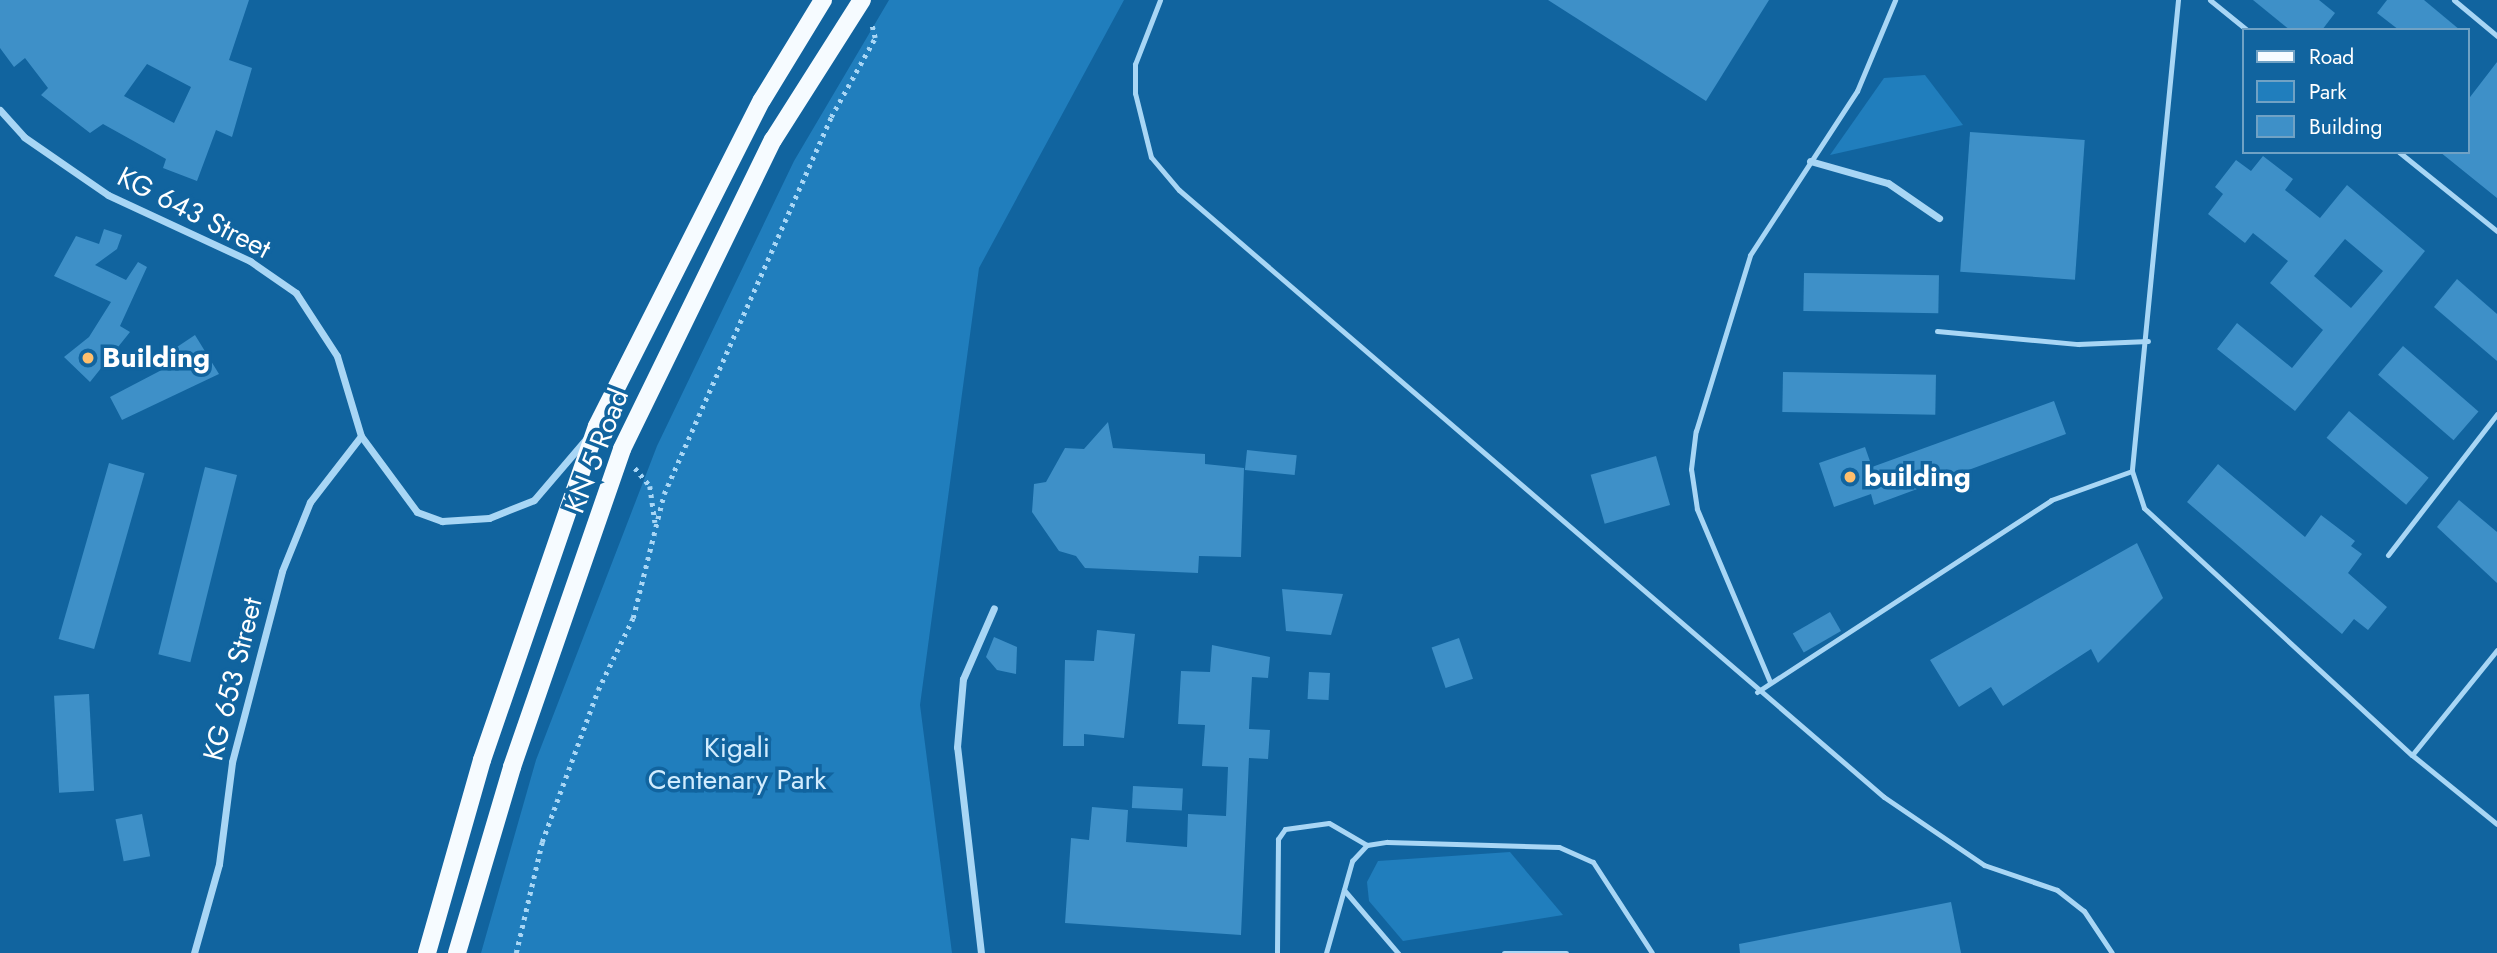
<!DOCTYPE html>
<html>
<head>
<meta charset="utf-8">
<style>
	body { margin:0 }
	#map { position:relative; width:2497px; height:953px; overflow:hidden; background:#11649f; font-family:Jost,sans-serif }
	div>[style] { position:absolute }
	.green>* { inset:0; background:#207ebd }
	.building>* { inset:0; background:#3e90c8; transform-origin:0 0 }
	.path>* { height:4.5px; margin-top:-2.25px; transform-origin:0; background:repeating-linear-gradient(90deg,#a8d6f5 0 3.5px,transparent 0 8.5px) }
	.service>* { height:5px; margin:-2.5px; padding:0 2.5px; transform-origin:2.5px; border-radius:2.5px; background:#a8d6f5 }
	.minor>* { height:7px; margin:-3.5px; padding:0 3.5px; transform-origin:3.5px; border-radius:3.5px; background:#a8d6f5 }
	.primary>* { height:18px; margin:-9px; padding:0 9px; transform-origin:9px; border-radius:9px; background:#f6fbff }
	.dots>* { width:19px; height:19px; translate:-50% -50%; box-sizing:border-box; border:4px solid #11649f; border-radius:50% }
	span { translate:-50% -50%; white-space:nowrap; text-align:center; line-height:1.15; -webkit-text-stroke:7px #11649f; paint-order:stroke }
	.street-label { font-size:28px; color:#fff }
	.poi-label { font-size:28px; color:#fff; font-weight:700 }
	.left { translate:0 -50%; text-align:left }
	.park-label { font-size:28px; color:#d1ecfe }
	.legend { position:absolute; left:2242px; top:28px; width:228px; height:126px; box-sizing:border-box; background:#11649f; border:2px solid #70a2c5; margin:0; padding:9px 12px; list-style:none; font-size:21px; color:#fff }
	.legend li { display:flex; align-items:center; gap:14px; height:35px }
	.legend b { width:35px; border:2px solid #70a2c5 }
</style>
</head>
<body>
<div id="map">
	<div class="green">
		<i style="clip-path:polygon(889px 0,1124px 0,979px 268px,920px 705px,952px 953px,481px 953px,536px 760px,657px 446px,794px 161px)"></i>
		<i style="clip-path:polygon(1925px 75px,1963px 125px,1830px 155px,1884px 78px)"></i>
		<i style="clip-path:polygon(1510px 852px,1563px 915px,1403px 941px,1369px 901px,1367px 882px,1378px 861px)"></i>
	</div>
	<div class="building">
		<i style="clip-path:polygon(evenodd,0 0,249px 0,229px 60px,252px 68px,232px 137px,216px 130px,197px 181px,163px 168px,166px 159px,103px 124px,90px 133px,41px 95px,48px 88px,25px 58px,14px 67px,0 48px,0 0,147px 64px,191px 87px,174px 123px,124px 96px,147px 64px)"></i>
		<i style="clip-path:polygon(1548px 0,1769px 0,1706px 101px)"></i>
		<i style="clip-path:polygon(2253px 0,2319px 0,2335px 13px,2322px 30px,2290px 30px)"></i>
		<i style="clip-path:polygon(2387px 0,2424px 0,2460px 30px,2399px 30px,2377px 13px)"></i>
		<i style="clip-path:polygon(2497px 62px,2497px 198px,2440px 152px,2467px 152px,2467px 101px)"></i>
		<i style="left:1970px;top:132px;width:115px;height:140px;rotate:4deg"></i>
		<i style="clip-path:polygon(evenodd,2263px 156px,2293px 179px,2285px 190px,2320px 218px,2347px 185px,2425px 251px,2295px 411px,2217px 349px,2237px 323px,2292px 368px,2323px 330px,2270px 283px,2288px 261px,2253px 233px,2245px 243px,2208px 214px,2223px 194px,2215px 187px,2236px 160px,2251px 171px,2263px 156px,2345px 239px,2383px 271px,2351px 308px,2314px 276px,2345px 239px)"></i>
		<i style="clip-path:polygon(104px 229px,122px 235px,117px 249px,95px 265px,126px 280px,138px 262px,147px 267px,120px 326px,130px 332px,90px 382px,64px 357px,89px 337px,111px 302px,54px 276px,76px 236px,99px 244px)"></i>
		<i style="left:1804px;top:273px;width:135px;height:38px;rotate:1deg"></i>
		<i style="clip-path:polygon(2457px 279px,2497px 314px,2497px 361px,2434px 307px)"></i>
		<i style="clip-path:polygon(195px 335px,219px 374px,122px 420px,110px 397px,175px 363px,168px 353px)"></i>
		<i style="left:2403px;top:346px;width:100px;height:38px;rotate:41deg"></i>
		<i style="left:1783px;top:372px;width:153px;height:40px;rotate:1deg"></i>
		<i style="clip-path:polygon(2054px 401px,2066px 434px,1874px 505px,1871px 494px,1834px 507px,1819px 463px,1865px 447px,1872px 467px)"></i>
		<i style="left:2349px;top:411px;width:104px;height:35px;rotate:40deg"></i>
		<i style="clip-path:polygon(1108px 422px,1113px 448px,1205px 454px,1205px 464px,1244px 468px,1241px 557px,1199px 556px,1198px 573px,1085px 568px,1076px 556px,1059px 551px,1032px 512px,1034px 484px,1046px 482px,1065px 448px,1084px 449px)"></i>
		<i style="left:1247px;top:450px;width:50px;height:20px;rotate:6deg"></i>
		<i style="left:1656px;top:456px;width:51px;height:68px;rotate:74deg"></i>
		<i style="left:109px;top:463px;width:37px;height:183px;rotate:16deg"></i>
		<i style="clip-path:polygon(2218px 464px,2305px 537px,2321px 515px,2355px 541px,2351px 546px,2362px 554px,2348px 573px,2387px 607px,2368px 630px,2354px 619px,2342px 634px,2187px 502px)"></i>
		<i style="left:205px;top:467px;width:33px;height:193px;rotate:14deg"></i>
		<i style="clip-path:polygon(2459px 500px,2497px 532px,2497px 583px,2437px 527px)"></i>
		<i style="clip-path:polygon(2137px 543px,2163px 598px,2098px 663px,2091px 649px,2003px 706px,1991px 687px,1959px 707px,1930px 660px)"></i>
		<i style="clip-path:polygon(1282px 589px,1343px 594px,1331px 635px,1286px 631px)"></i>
		<i style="left:1830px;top:612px;width:22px;height:43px;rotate:60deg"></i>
		<i style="clip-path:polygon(1097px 630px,1135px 634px,1124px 738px,1084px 734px,1084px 746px,1063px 746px,1065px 660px,1094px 661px)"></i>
		<i style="clip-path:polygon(994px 637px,1017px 647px,1016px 674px,997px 670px,986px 657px)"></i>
		<i style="left:1459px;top:638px;width:43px;height:29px;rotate:71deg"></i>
		<i style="clip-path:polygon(1212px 645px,1270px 657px,1268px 678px,1252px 677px,1249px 729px,1270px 730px,1268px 759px,1249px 758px,1241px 935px,1065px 923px,1071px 838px,1089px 840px,1092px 807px,1128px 810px,1126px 842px,1187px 847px,1188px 814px,1226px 816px,1228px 767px,1202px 766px,1205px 725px,1178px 724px,1181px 671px,1210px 672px)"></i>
		<i style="left:1309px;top:672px;width:21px;height:27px;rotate:3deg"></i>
		<i style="left:89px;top:694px;width:97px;height:35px;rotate:87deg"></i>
		<i style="left:1133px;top:786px;width:50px;height:22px;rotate:3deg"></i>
		<i style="left:142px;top:814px;width:43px;height:27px;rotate:79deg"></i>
		<i style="clip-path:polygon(1951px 902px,1961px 953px,1740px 953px,1739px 944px)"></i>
	</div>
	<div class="path">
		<i style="left:635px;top:468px;width:23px;rotate:50deg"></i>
		<i style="left:650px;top:486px;width:37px;rotate:82deg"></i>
		<i style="left:516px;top:953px;width:114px;rotate:-76.8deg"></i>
		<i style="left:542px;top:842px;width:162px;rotate:-69.8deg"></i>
		<i style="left:598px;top:690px;width:80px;rotate:-64.1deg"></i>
		<i style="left:633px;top:618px;width:128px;rotate:-76deg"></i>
		<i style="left:664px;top:494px;width:412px;rotate:-66.1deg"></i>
		<i style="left:831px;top:117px;width:90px;rotate:-60.9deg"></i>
		<i style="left:875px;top:38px;width:16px;rotate:-104deg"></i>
	</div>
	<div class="service">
		<i style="left:1160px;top:0;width:69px;rotate:111.3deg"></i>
		<i style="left:1135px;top:64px;width:29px;rotate:90deg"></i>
		<i style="left:1135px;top:93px;width:66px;rotate:76deg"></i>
		<i style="left:1151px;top:157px;width:43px;rotate:49.7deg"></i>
		<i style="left:1179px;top:190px;width:930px;rotate:40.73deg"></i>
		<i style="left:1884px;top:797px;width:121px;rotate:34.2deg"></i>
		<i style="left:1984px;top:865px;width:77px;rotate:18.9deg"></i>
		<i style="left:2057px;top:890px;width:34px;rotate:38deg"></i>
		<i style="left:2084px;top:911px;width:50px;rotate:56.3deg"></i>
		<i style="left:2178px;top:0;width:473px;rotate:95.6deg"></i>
		<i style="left:2132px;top:471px;width:39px;rotate:72deg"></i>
		<i style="left:2144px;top:508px;width:364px;rotate:42.7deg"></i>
		<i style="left:2412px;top:755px;width:109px;rotate:39.1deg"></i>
		<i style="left:2210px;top:0;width:48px;rotate:39deg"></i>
		<i style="left:2454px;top:0;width:56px;rotate:39.9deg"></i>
		<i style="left:2399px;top:152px;width:126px;rotate:38.9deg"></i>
		<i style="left:1937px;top:331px;width:142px;rotate:5.3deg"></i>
		<i style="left:2078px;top:344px;width:70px;rotate:-2.5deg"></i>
		<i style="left:2388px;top:555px;width:178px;rotate:-52.3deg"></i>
		<i style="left:1770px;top:682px;width:188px;rotate:-112.9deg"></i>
		<i style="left:1697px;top:509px;width:40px;rotate:-98.5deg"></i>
		<i style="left:1691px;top:469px;width:38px;rotate:-83deg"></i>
		<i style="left:1696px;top:431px;width:184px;rotate:-72.9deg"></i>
		<i style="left:1750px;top:255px;width:196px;rotate:-56.9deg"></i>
		<i style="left:1857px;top:91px;width:99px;rotate:-67.3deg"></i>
		<i style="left:1757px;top:692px;width:351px;rotate:-33.1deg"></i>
		<i style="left:2051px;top:500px;width:86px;rotate:-19.7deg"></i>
		<i style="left:2412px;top:755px;width:135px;rotate:-51deg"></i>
		<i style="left:1344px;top:890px;width:83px;rotate:49.4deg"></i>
		<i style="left:1277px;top:953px;width:114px;rotate:-89.5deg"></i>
		<i style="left:1278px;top:839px;width:12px;rotate:-55deg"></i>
		<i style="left:1285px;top:829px;width:44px;rotate:-7.8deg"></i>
		<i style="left:1329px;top:823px;width:44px;rotate:30.1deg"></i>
		<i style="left:1326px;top:953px;width:96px;rotate:-74.2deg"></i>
		<i style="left:1352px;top:861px;width:22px;rotate:-47deg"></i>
		<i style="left:1367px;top:845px;width:20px;rotate:-9deg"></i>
		<i style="left:1387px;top:842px;width:172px;rotate:1.7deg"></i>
		<i style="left:1559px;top:847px;width:37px;rotate:24deg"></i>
		<i style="left:1593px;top:862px;width:108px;rotate:57deg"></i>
		<i style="left:1504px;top:953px;width:62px"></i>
	</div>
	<div class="minor">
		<i style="left:0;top:110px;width:36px;rotate:48deg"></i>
		<i style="left:24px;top:137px;width:102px;rotate:34.6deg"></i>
		<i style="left:108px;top:195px;width:157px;rotate:24.9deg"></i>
		<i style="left:250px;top:261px;width:56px;rotate:34.8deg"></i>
		<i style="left:296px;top:293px;width:75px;rotate:56.9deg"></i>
		<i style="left:337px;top:356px;width:84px;rotate:73.3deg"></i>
		<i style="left:361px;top:436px;width:94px;rotate:53.6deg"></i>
		<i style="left:417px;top:512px;width:27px;rotate:20deg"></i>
		<i style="left:442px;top:521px;width:47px;rotate:-3.7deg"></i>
		<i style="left:489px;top:518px;width:48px;rotate:-21.8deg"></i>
		<i style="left:534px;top:500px;width:82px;rotate:-49.5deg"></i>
		<i style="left:1810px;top:161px;width:81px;rotate:15.8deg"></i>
		<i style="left:1888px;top:183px;width:62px;rotate:34.5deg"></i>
		<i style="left:194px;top:953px;width:92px;rotate:-74.3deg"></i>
		<i style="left:219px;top:864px;width:103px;rotate:-82.7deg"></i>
		<i style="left:232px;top:762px;width:197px;rotate:-75.3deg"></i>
		<i style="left:282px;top:571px;width:74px;rotate:-67.9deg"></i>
		<i style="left:310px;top:502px;width:83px;rotate:-52.3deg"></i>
		<i style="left:981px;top:953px;width:207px;rotate:-96.6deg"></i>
		<i style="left:957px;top:747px;width:68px;rotate:-85deg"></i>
		<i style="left:963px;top:679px;width:77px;rotate:-66.4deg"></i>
	</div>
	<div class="primary">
		<i style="left:427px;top:953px;width:201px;rotate:-74.1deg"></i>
		<i style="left:482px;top:760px;width:353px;rotate:-71deg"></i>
		<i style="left:597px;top:426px;width:365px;rotate:-63.2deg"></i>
		<i style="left:762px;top:100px;width:117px;rotate:-58.6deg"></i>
		<i style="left:457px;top:953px;width:194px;rotate:-73.5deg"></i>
		<i style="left:512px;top:767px;width:336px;rotate:-70.9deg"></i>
		<i style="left:622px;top:449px;width:344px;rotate:-64deg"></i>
		<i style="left:773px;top:140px;width:166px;rotate:-57.6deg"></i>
	</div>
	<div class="dots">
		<i style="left:88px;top:358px;background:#ffbf6c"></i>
		<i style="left:1850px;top:477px;background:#ffbf6c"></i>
	</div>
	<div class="street-label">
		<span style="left:194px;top:213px;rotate:27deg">KG 643 Street</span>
		<span style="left:597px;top:451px;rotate:-69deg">KN 5 Road</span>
		<span style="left:233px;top:679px;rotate:-76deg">KG 653 Street</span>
	</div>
	<div class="poi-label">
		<span class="left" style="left:102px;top:358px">Building</span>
		<span class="left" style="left:1864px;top:477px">building</span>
	</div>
	<div class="park-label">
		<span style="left:737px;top:764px">Kigali<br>Centenary Park</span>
	</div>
	<ul class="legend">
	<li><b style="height:9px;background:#f6fbff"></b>Road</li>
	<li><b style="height:19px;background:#207ebd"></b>Park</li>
	<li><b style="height:19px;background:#3e90c8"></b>Building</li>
	</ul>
</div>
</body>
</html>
